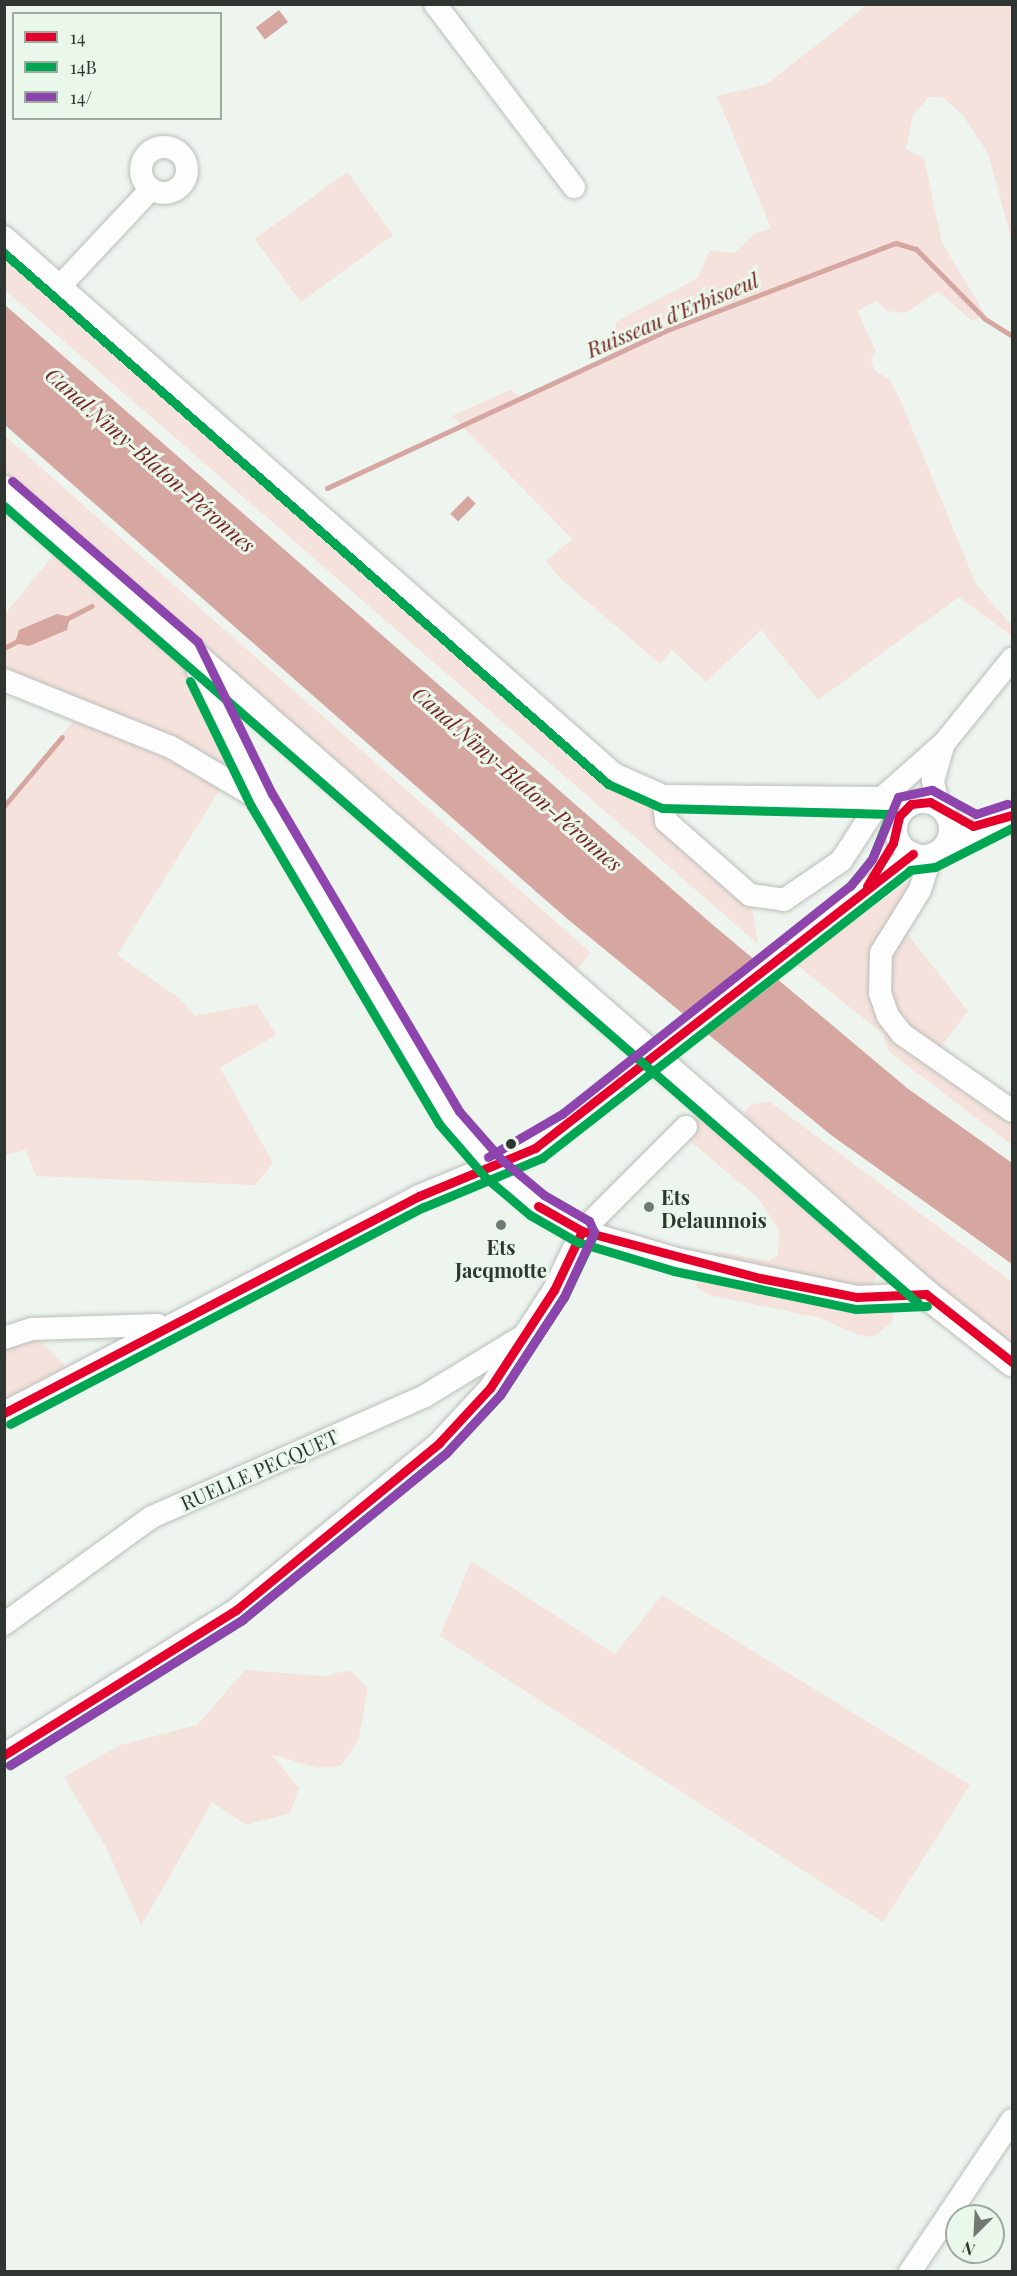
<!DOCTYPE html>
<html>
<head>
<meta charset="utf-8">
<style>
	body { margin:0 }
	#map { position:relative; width:1017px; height:2276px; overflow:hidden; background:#eef4ee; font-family:"Playfair Display",serif }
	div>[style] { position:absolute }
	.green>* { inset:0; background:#f5e2dc; transform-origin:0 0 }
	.water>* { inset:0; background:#d5a7a0; transform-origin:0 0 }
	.pier>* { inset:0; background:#eef4ee }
	.stream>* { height:5px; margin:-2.5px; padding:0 2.5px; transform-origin:2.5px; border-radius:2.5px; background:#d5a7a0 }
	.roads { filter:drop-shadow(0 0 2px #b9beb9) drop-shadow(0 0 2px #b9beb9) }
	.minor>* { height:22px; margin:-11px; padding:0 11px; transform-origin:11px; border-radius:11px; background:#fcfdfc }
	.minor>.ring { margin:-11px; padding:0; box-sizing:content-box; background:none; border:22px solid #fcfdfc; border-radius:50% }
	.major>* { height:28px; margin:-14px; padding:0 14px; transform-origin:14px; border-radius:14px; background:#fcfdfc }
	.bridges { filter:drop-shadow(0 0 2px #b9beb9) drop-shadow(0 0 2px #b9beb9) }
	.minor-bridge>* { height:22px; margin:-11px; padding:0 11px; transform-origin:11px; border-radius:11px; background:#fcfdfc }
	.bus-1>* { height:9px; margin:-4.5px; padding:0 4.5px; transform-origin:4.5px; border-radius:4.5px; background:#e4002b }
	.bus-2>* { height:9px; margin:-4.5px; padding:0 4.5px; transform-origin:4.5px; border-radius:4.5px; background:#00a651 }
	.bus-3>* { height:9px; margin:-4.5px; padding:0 4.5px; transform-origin:4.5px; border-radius:4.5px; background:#8e44ad }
	.dots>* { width:16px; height:16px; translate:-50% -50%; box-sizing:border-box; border:3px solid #eaf8ec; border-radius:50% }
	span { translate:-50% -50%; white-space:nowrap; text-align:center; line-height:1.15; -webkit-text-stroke:6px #eaf8ec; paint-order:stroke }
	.poi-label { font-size:20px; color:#2f3530; font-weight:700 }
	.left { translate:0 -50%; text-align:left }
	.street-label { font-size:20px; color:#2f3530 }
	.water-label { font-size:21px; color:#772520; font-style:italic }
	.frame { position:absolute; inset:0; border:6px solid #2f3530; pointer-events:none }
	.legend { position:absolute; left:12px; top:12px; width:210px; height:108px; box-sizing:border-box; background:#eaf8ec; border:2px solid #9faaa1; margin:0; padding:8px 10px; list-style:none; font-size:18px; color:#2f3530 }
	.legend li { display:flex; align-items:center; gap:12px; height:30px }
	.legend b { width:30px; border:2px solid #9faaa1 }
	.north { position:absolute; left:945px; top:2204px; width:60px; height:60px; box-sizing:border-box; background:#eaf8ec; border:2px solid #9faaa1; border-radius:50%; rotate:204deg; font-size:16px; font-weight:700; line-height:24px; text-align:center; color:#2f3530 }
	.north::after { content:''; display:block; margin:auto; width:21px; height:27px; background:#727872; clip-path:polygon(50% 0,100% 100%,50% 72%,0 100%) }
</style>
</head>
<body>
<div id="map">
	<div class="green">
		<i style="clip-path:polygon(867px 5px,1012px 5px,1012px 242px,988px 153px,962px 114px,942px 97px,929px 97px,913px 115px,906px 149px,924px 158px,942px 243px,985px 314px,972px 321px,938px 291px,906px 313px,887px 311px,876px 301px,857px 311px,876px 351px,871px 359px,874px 370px,890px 380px,899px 397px,976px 584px,1012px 626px,1012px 636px,959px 597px,818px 700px,761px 630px,706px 682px,672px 650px,660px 664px,561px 579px,546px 561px,572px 539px,452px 416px,510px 390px,522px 396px,613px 355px,616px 322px,698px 278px,710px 250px,735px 253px,754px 234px,771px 228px,717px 96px,767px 84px)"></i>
		<i style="left:347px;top:172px;width:78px;height:114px;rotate:54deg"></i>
		<i style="clip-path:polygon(5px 237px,647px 791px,750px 895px,758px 944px,5px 290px)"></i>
		<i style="clip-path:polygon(5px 436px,591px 953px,568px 979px,189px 651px,257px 798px,226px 780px,117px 955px,179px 998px,195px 1016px,257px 1004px,276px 1035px,220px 1068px,273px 1163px,255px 1185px,36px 1176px,26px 1150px,5px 1155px,4px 806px,81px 711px,5px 680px,5px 614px,64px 542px,5px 490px)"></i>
		<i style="clip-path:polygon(911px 879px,920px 890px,898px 922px,968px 1011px,934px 1056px,1012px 1111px,1012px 1145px,888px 1051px,883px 1034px,796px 964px)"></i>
		<i style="clip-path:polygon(769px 1101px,1012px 1282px,1012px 1362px,743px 1116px,750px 1105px)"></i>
		<i style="clip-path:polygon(700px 1114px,877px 1270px,874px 1283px,858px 1297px,895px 1295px,892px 1322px,873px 1337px,858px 1335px,820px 1318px,709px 1295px,696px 1287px,699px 1264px,718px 1252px,769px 1261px,778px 1255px,779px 1230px,758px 1198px,689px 1140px,691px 1123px)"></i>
		<i style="clip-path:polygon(38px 1339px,66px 1367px,5px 1401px,5px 1349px)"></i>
		<i style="clip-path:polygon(471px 1561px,615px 1654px,662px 1595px,970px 1785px,883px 1922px,440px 1636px)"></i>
		<i style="clip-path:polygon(245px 1670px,324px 1676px,351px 1670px,368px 1689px,358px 1741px,341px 1766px,317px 1768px,271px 1754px,299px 1788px,290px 1813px,246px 1825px,212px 1802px,141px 1926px,107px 1849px,64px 1777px,120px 1745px,197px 1725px)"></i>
	</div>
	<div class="water">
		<i style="left:279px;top:10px;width:15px;height:29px;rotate:53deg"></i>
		<i style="clip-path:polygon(5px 305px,713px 925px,907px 1088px,1012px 1163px,1012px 1264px,831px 1135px,565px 917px,5px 425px)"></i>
		<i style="left:468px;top:496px;width:11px;height:25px;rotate:45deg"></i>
		<i style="clip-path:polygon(57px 614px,70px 617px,67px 630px,29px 646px,15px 643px,19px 630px)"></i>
	</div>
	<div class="pier">
		<i style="clip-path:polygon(758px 959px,781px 978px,706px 1036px,683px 1016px)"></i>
	</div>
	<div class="stream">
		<i style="left:327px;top:488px;width:373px;rotate:-24.9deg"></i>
		<i style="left:665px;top:331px;width:247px;rotate:-20.9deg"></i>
		<i style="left:896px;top:243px;width:21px;rotate:17deg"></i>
		<i style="left:916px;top:249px;width:98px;rotate:45.4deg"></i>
		<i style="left:985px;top:319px;width:32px;rotate:32deg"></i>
		<i style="left:64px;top:620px;width:31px;rotate:-27deg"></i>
		<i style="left:4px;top:648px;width:18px;rotate:-27deg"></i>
		<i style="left:4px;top:806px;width:90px;rotate:-50deg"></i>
	</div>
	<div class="roads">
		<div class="minor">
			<i style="left:435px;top:4px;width:230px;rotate:52.8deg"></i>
			<i class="ring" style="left:141px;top:147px;width:24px;height:24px"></i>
			<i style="left:4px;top:237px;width:813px;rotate:41.36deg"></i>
			<i style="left:614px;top:774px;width:54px;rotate:24.2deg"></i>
			<i style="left:663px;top:796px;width:219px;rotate:0.5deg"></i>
			<i style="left:882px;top:798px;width:25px;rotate:21deg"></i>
			<i style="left:60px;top:286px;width:133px;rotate:-46.8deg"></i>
			<i style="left:191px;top:656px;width:160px;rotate:64.1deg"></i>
			<i style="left:261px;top:800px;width:369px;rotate:59.4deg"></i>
			<i style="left:449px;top:1118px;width:67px;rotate:48.7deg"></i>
			<i style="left:493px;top:1168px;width:57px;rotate:40.1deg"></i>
			<i style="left:537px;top:1205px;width:52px;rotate:30deg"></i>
			<i style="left:582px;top:1231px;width:99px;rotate:16.4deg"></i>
			<i style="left:677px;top:1259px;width:184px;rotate:11.9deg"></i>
			<i style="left:857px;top:1297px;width:69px;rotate:-2.5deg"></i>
			<i style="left:4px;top:680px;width:180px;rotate:21.9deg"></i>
			<i style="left:171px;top:747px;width:104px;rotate:30.5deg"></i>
			<i style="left:663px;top:796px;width:25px;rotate:83deg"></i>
			<i style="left:666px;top:821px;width:112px;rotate:41.4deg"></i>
			<i style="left:750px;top:895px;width:34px;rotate:8deg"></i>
			<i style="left:784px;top:900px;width:69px;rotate:-34.4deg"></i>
			<i style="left:841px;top:861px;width:75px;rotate:-56.9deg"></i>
			<i style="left:882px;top:798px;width:84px;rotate:-41.6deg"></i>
			<i style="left:945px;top:742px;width:107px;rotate:-51.1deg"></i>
			<i class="ring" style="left:896px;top:802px;width:32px;height:32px"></i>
			<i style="left:938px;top:805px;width:25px;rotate:-102deg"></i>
			<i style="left:933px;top:781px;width:36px;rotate:-74deg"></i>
			<i style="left:945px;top:846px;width:74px;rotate:-24.8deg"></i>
			<i style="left:931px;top:856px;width:36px;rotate:108deg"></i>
			<i style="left:920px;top:890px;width:74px;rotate:121.8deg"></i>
			<i style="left:881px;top:953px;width:40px;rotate:91.4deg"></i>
			<i style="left:880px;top:993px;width:24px;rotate:71deg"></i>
			<i style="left:888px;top:1016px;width:23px;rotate:52deg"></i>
			<i style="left:902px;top:1034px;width:134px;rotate:35deg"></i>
			<i style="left:785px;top:956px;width:164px;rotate:-38.6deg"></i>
			<i style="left:4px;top:1338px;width:29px;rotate:-18deg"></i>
			<i style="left:32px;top:1329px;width:126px;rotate:-1.8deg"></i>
			<i style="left:4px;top:1413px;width:468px;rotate:-27.6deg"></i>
			<i style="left:419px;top:1196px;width:126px;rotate:-22.5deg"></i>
			<i style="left:535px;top:1148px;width:119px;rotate:-36.8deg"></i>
			<i style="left:4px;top:1624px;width:183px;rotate:-35.9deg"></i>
			<i style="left:152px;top:1517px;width:299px;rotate:-23.9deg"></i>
			<i style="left:425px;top:1396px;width:111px;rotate:-31.4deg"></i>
			<i style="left:4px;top:1755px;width:274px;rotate:-32deg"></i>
			<i style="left:236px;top:1610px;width:263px;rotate:-39.4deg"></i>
			<i style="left:439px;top:1443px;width:75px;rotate:-47.2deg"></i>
			<i style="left:490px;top:1388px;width:117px;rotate:-56.9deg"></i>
			<i style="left:554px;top:1290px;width:65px;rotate:-64.6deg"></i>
			<i style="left:582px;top:1231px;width:147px;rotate:-45deg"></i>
			<i style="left:910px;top:2272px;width:183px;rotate:-56.1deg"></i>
		</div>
		<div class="major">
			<i style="left:4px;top:490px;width:1223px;rotate:41.09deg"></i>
			<i style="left:926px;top:1294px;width:110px;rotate:38.3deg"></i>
		</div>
	</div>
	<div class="bridges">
		<div class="minor-bridge">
			<i style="left:630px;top:1077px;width:197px;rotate:-38deg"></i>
		</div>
	</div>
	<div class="bus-1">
		<i style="left:867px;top:886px;width:50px;rotate:-58.8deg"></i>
		<i style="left:893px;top:843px;width:28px;rotate:-77deg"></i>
		<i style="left:899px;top:816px;width:17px;rotate:-45deg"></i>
		<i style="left:911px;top:804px;width:19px;rotate:-6deg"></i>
		<i style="left:930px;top:802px;width:49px;rotate:29.2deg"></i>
		<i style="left:973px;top:826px;width:41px;rotate:-15.8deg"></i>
		<i style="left:538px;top:1206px;width:51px;rotate:29.6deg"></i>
		<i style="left:582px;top:1231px;width:184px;rotate:14.8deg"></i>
		<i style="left:760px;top:1278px;width:99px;rotate:11.1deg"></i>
		<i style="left:857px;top:1297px;width:69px;rotate:-2.5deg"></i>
		<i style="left:926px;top:1294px;width:110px;rotate:38.3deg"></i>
		<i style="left:4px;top:1413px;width:468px;rotate:-27.6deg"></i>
		<i style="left:419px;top:1196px;width:126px;rotate:-22.5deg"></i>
		<i style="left:535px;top:1148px;width:479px;rotate:-37.9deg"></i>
		<i style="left:4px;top:1755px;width:274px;rotate:-32deg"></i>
		<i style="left:236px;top:1610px;width:263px;rotate:-39.4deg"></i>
		<i style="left:439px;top:1443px;width:75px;rotate:-47.2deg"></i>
		<i style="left:490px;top:1388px;width:117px;rotate:-56.9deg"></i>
		<i style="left:554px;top:1290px;width:65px;rotate:-64.6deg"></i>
	</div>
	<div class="bus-2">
		<i style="left:4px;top:253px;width:804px;rotate:41.32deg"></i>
		<i style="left:608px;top:784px;width:59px;rotate:24deg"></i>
		<i style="left:662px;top:808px;width:228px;rotate:1.5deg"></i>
		<i style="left:890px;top:814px;width:48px;rotate:111.8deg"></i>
		<i style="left:872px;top:859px;width:35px;rotate:129deg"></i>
		<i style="left:4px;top:506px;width:1213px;rotate:41.09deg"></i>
		<i style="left:190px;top:681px;width:139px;rotate:64deg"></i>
		<i style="left:251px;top:806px;width:369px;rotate:59.4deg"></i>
		<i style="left:439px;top:1124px;width:70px;rotate:49deg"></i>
		<i style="left:485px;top:1177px;width:59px;rotate:40.2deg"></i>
		<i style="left:530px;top:1215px;width:54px;rotate:29.9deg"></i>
		<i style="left:577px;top:1242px;width:101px;rotate:16.6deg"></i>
		<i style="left:674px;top:1271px;width:186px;rotate:11.8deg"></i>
		<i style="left:856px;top:1309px;width:71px;rotate:-2.4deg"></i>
		<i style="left:10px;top:1424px;width:467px;rotate:-27.7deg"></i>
		<i style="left:424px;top:1207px;width:128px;rotate:-22.6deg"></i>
		<i style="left:542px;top:1158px;width:467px;rotate:-38deg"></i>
		<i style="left:910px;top:870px;width:25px;rotate:-7deg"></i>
		<i style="left:935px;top:867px;width:86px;rotate:-26.9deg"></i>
		<i style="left:10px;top:1765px;width:274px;rotate:-32deg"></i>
		<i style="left:242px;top:1620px;width:265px;rotate:-39.3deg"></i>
		<i style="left:447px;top:1452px;width:78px;rotate:-47.1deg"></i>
		<i style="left:500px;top:1395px;width:117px;rotate:-56.9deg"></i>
		<i style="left:564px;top:1297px;width:68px;rotate:-64.6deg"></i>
	</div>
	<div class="bus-3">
		<i style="left:488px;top:1157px;width:86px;rotate:-30.2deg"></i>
		<i style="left:562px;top:1114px;width:369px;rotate:-38.4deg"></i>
		<i style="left:851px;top:885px;width:33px;rotate:-51deg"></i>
		<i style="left:872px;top:859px;width:67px;rotate:-67.2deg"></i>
		<i style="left:898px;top:797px;width:35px;rotate:-12deg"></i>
		<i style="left:932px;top:790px;width:50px;rotate:28.6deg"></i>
		<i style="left:976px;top:814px;width:33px;rotate:-18deg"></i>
		<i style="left:10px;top:1765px;width:274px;rotate:-32deg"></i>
		<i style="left:242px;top:1620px;width:265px;rotate:-39.3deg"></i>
		<i style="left:447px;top:1452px;width:78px;rotate:-47.1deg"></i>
		<i style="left:500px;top:1395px;width:117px;rotate:-56.9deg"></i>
		<i style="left:564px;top:1297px;width:72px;rotate:-65.2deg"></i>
		<i style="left:594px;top:1232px;width:12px;rotate:-114deg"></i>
		<i style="left:589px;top:1221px;width:52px;rotate:-150deg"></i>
		<i style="left:544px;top:1195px;width:56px;rotate:-140.1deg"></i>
		<i style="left:501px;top:1159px;width:64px;rotate:-131.2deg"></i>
		<i style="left:459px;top:1111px;width:368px;rotate:-120.5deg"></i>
		<i style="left:272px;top:794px;width:169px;rotate:-116deg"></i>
		<i style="left:198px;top:642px;width:246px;rotate:-139.1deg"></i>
	</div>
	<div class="dots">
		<i style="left:511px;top:1144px;background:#2f3530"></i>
		<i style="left:649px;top:1207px;background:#727872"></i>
		<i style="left:501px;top:1225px;background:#727872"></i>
	</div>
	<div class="poi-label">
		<span class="left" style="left:661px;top:1208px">Ets<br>Delaunnois</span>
		<span style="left:501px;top:1258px">Ets<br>Jacqmotte</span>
	</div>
	<div class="street-label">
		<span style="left:259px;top:1469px;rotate:-24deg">RUELLE PECQUET</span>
	</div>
	<div class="water-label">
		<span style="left:672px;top:314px;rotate:-23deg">Ruisseau d'Erbisoeul</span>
		<span style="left:151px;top:459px;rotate:41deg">Canal Nimy-Blaton-Péronnes</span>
		<span style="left:518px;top:778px;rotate:41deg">Canal Nimy-Blaton-Péronnes</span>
	</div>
	<div class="frame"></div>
	<ul class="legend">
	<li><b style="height:8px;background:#e4002b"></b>14</li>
	<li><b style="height:8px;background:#00a651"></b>14B</li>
	<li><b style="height:8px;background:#8e44ad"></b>14/</li>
	</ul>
	<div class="north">N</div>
</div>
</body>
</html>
